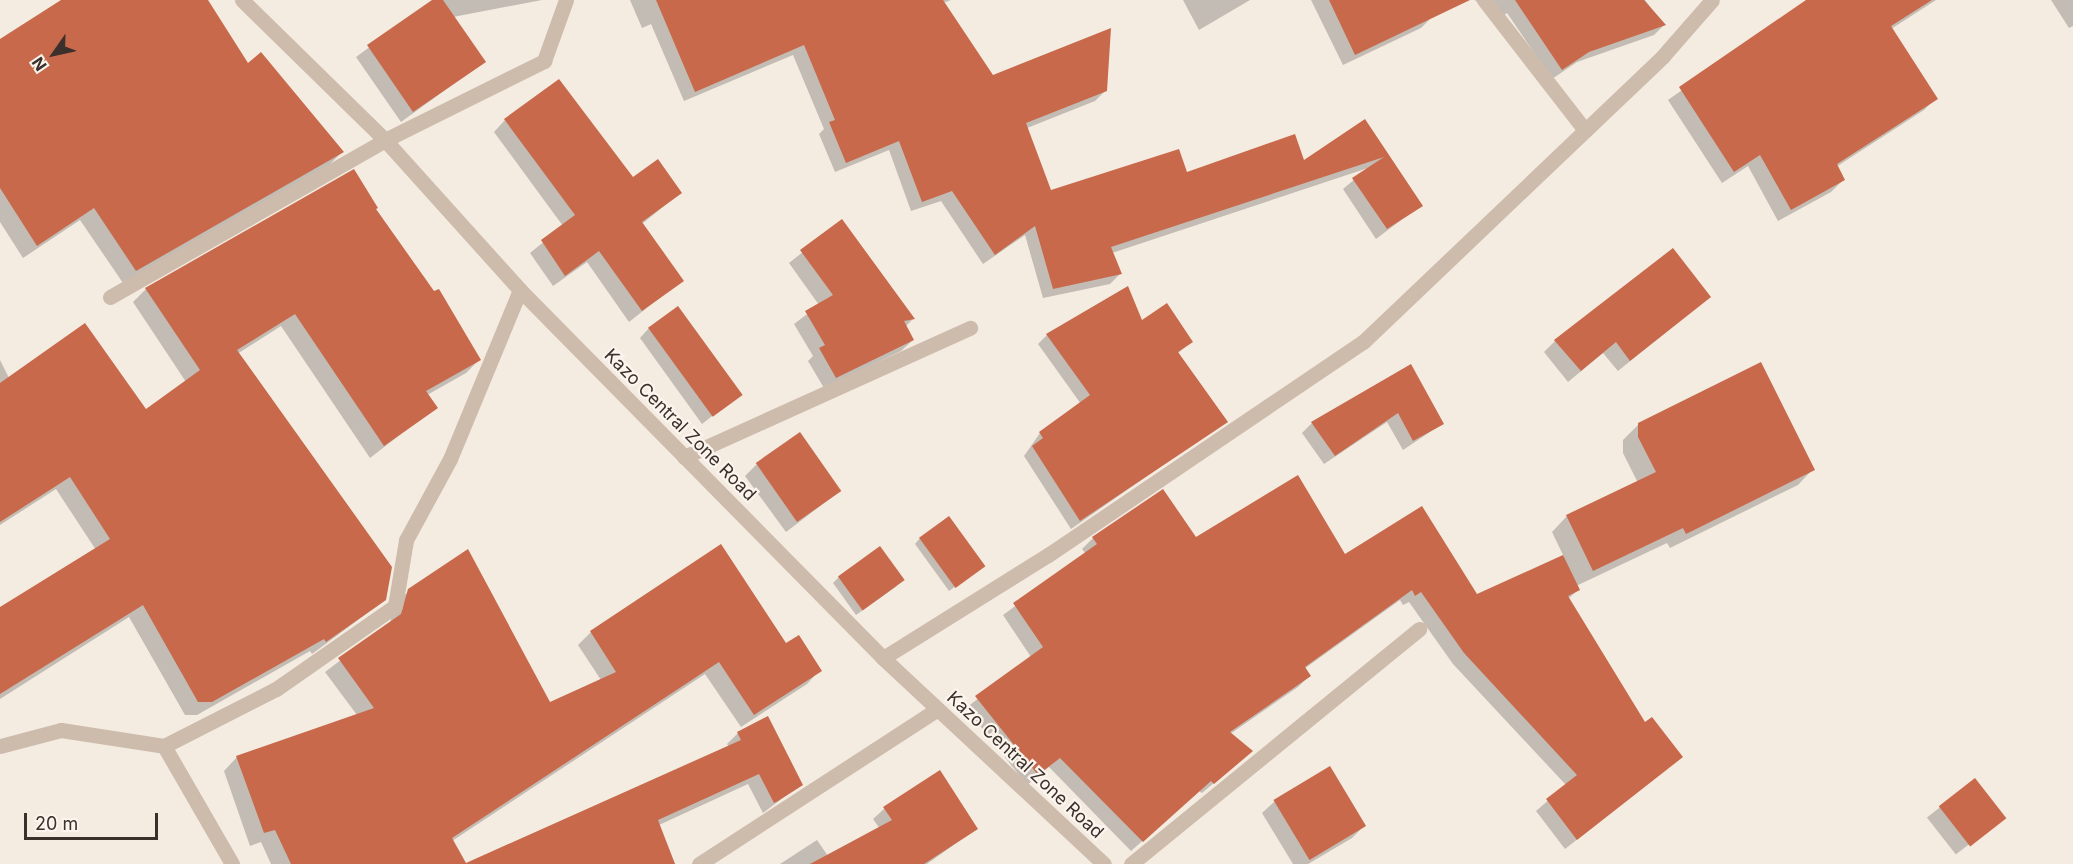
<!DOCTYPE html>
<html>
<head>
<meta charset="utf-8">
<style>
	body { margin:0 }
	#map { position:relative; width:2073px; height:864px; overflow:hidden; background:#f4ebe1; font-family:Inter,sans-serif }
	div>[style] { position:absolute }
	.shadow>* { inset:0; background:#0003; transform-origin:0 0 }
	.building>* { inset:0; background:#c8694b; transform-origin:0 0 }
	.minor>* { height:15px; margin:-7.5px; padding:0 7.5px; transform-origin:7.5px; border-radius:7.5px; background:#cdbbac }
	span { translate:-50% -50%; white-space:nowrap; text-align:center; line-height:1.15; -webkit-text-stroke:4.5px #fbf5ee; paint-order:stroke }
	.street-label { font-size:18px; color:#3b302b }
	.north { position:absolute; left:24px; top:24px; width:60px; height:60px; -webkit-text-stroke:4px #fbf5ee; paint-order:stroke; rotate:236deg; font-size:16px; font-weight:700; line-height:24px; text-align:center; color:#3b302b }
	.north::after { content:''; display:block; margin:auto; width:21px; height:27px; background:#3b302b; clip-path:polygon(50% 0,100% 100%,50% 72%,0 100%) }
	.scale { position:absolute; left:24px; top:813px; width:134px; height:27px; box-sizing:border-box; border:3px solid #3b302b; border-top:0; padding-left:8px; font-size:18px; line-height:21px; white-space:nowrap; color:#3b302b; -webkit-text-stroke:4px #fbf5ee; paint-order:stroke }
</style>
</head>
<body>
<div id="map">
	<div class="shadow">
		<i style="clip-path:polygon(63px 0,175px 0,342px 152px,329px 165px,123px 283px,80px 220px,23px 258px,0 222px,0 41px)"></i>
		<i style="clip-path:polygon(434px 0,542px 0,453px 17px,484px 62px,401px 122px,356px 57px)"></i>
		<i style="clip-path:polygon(630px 0,951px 0,943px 3px,993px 77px,1106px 90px,1095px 101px,1027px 128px,1050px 192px,1303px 163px,1364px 122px,1421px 205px,1376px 239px,1343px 189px,1368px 168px,1112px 253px,1121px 273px,1110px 284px,1043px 298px,1025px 235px,983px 264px,941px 201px,911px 211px,889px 150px,835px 172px,819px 134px,824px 129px,793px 55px,684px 101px,651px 24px,642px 28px)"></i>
		<i style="clip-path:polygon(1183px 0,1250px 0,1199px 30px)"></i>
		<i style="clip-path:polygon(1311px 0,1425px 0,1433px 16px,1421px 28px,1343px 65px)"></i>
		<i style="clip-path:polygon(1475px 0,1645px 0,1664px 25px,1654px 35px,1577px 62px,1552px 79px,1507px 13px,1495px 21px)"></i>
		<i style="clip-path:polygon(1808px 0,1936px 0,1891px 29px,1936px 98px,1924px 110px,1836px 167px,1843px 180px,1831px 192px,1778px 221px,1748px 166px,1722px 183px,1668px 100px)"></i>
		<i style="clip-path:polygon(2051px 0,2073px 0,2073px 26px,2069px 28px)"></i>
		<i style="clip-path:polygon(505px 120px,632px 179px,680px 193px,642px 224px,682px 280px,629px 322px,587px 262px,553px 286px,530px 253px,563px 226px,494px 132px)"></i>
		<i style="clip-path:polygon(374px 210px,479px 360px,466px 373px,427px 395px,436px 407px,370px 458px,281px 326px,237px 354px,385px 600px,312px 654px,310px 651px,197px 715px,185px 715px,129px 617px,0 699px,0 609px,96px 550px,56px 489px,0 525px,0 360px,9px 378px,146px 411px,186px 382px,133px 302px,146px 289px)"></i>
		<i style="clip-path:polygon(842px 221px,913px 319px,905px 327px,913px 340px,901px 351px,824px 388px,808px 361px,813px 356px,794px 324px,819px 305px,789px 263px)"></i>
		<i style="clip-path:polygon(1709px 297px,1618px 371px,1603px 353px,1568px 382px,1544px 352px,1555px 341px)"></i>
		<i style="clip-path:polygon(1141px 322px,1191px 342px,1177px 354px,1226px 421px,1071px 529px,1024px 456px,1040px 433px,1081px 404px,1038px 344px,1047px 335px)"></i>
		<i style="clip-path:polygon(649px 328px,740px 394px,702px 424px,640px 338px)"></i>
		<i style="clip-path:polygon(1411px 366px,1442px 424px,1403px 450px,1387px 422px,1324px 464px,1302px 433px,1312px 423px)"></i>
		<i style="clip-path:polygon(1639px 424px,1813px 469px,1798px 485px,1670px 548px,1667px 543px,1576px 586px,1578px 590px,1568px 599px,1645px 724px,1682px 757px,1565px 849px,1536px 811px,1566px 785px,1453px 664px,1409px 602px,1403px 605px,1400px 600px,1304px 669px,1309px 676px,1298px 687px,1230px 734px,1240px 761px,1202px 793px,1199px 791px,1131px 851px,1049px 767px,1027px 785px,966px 708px,1031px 657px,1003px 615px,1086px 554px,1082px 549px,1093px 538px,1162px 491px,1196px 539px,1345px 556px,1477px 596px,1564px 557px,1552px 532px,1567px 516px,1638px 483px,1623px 453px,1623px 440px)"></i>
		<i style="clip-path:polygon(757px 464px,840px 491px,786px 532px,745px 476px)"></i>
		<i style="clip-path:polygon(920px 538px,983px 566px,949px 591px,915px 544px)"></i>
		<i style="clip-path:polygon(839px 577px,897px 586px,856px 615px,833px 583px)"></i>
		<i style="clip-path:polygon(409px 591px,549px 704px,601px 680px,578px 645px,591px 632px,786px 645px,820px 670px,807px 684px,741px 727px,705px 674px,452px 841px,465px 864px,271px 864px,261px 842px,250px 846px,224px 771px,237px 757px,357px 715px,325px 672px,390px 623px,395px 604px)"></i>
		<i style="clip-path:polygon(738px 733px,801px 784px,763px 813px,748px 784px,659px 825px,675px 864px,517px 864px,729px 747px,727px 744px)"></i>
		<i style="clip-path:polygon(1329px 768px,1364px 826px,1352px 838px,1308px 864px,1293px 864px,1262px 813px,1274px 802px)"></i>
		<i style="left:1975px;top:780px;width:47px;height:61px;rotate:52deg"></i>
		<i style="clip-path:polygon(884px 809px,976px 829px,927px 864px,780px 864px,817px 840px,828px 856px,880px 829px,873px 819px)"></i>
	</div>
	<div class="building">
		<i style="clip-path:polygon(61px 0,208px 0,248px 63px,261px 52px,344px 152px,136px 271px,94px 208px,37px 246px,0 188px,0 39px)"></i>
		<i style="clip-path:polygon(432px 0,443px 0,486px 62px,413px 112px,367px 45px)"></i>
		<i style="clip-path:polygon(656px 0,943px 0,993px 75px,1111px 28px,1107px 91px,1026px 123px,1051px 190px,1179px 149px,1187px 172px,1295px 134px,1304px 160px,1365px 119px,1423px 206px,1387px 229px,1352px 178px,1384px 157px,1111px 247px,1122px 274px,1053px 289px,1035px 226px,995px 255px,952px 191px,922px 202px,899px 141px,846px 163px,829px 122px,835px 120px,804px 45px,695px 92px)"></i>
		<i style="clip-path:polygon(1329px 0,1470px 0,1355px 55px)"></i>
		<i style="clip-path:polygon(1515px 0,1644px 0,1666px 25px,1589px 52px,1562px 70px)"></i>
		<i style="clip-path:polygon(1806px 0,1932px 0,1891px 26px,1938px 99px,1837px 164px,1845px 180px,1791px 210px,1760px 155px,1734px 172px,1679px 87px)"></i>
		<i style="clip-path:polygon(559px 79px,633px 177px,658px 159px,682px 193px,642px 222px,684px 281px,642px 311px,599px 251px,565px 276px,541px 240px,575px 215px,504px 119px)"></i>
		<i style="clip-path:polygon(354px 169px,378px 208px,376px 209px,434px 291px,439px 289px,481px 360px,426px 391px,438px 408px,384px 446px,295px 314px,237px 350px,392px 567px,386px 600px,326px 642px,324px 639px,212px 702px,198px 702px,143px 605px,0 694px,0 607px,110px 539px,70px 477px,0 522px,0 383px,85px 323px,146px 409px,200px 370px,145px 288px)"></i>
		<i style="clip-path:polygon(842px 219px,915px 319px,904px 321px,914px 340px,836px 378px,819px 348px,825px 345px,805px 311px,833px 295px,800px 250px)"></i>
		<i style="clip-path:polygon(1673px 248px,1711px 297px,1630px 361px,1616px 342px,1581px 371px,1554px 340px)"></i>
		<i style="clip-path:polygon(1128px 286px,1142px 320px,1167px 303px,1193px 342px,1178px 352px,1228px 422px,1080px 521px,1032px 446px,1043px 438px,1039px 432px,1090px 395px,1046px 334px)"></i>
		<i style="left:678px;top:306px;width:110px;height:37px;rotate:54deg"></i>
		<i style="clip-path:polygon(1761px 362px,1815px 470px,1686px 534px,1683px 528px,1593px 571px,1566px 515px,1656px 472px,1638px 437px,1638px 423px)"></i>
		<i style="clip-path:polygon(1411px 364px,1444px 424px,1413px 441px,1398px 413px,1335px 456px,1311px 422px)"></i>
		<i style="left:800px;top:432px;width:72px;height:54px;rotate:55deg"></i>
		<i style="clip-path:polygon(1298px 475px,1345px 554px,1422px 506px,1477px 594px,1563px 555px,1580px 590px,1568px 596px,1645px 722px,1652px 717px,1683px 757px,1577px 840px,1546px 799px,1577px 775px,1464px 653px,1421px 592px,1415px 596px,1412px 590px,1305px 667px,1311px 676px,1230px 732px,1253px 751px,1214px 784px,1211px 781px,1143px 842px,1060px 758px,1038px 775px,975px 696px,1043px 647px,1013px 603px,1097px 544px,1092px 537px,1163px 489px,1196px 537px)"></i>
		<i style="left:949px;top:516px;width:62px;height:37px;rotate:54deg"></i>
		<i style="clip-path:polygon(721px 544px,786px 643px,799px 635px,822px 671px,754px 715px,719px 662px,452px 838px,466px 863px,741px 740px,737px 732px,768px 716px,803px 785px,778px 801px,774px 803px,759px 774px,658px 820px,675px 864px,291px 864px,275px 830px,264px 833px,236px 756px,374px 708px,338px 658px,401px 614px,408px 589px,468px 549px,550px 702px,616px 672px,590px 631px)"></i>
		<i style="left:880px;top:546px;width:42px;height:52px;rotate:54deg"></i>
		<i style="left:1330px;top:766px;width:70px;height:66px;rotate:59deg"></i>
		<i style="clip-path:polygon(940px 770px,978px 829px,924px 864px,810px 864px,892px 820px,883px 807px)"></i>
		<i style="left:1975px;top:778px;width:51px;height:46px;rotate:52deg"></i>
	</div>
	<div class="minor">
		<i style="left:242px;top:0;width:200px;rotate:44.4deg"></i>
		<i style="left:385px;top:140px;width:202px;rotate:48deg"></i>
		<i style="left:520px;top:290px;width:517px;rotate:45.39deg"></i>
		<i style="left:883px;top:658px;width:302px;rotate:43deg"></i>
		<i style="left:1484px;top:0;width:165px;rotate:52.2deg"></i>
		<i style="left:110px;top:297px;width:317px;rotate:-29.7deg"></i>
		<i style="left:385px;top:140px;width:178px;rotate:-26.4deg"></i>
		<i style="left:544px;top:61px;width:65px;rotate:-70.2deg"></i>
		<i style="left:684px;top:457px;width:314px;rotate:-24.3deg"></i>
		<i style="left:883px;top:658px;width:195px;rotate:-32deg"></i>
		<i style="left:1048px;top:555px;width:380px;rotate:-34.1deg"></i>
		<i style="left:1363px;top:342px;width:414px;rotate:-43.6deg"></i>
		<i style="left:1663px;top:56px;width:74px;rotate:-48.8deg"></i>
		<i style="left:0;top:746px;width:63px;rotate:-14.7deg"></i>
		<i style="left:61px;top:730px;width:104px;rotate:8.8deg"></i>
		<i style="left:164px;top:746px;width:126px;rotate:-27deg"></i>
		<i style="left:276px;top:689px;width:145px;rotate:-34.9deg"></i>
		<i style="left:395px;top:606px;width:67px;rotate:-80.5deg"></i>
		<i style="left:406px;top:540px;width:92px;rotate:-61.5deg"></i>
		<i style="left:450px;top:459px;width:183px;rotate:-67.5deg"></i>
		<i style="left:164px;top:746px;width:136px;rotate:60deg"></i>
		<i style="left:699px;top:864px;width:283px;rotate:-33deg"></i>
		<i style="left:1131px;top:864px;width:372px;rotate:-39.2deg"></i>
	</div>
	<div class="street-label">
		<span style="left:680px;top:425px;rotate:45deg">Kazo Central Zone Road</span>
		<span style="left:1025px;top:765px;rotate:43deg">Kazo Central Zone Road</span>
	</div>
	<div class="north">N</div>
	<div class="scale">20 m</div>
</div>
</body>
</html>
